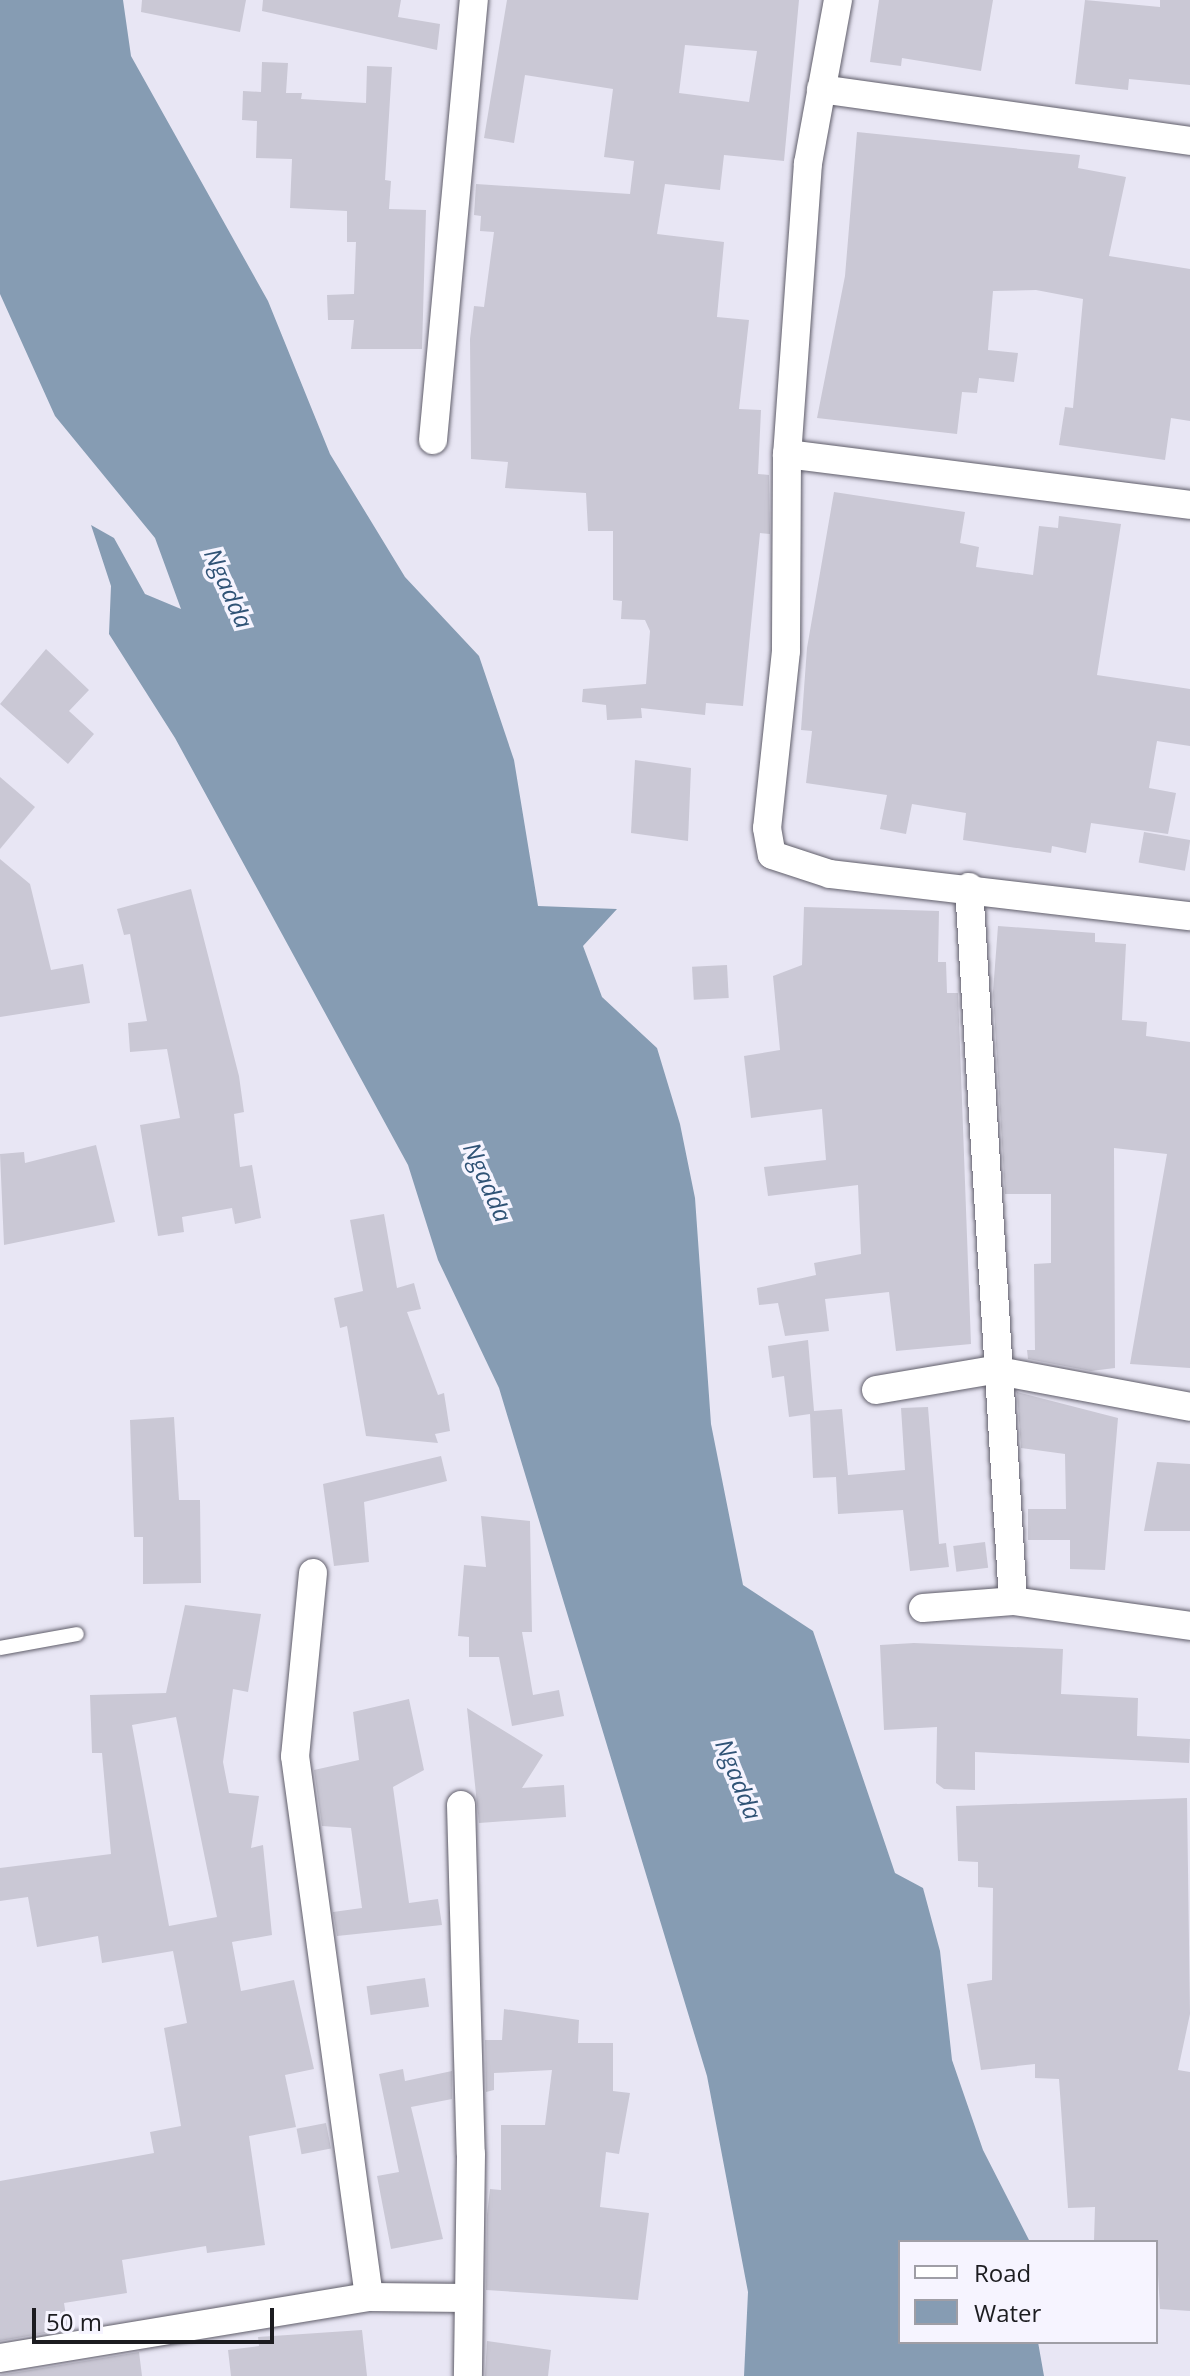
<!DOCTYPE html>
<html>
<head>
<meta charset="utf-8">
<style>
	body { margin:0 }
	#map { position:relative; width:1190px; height:2376px; overflow:hidden; background:#e8e6f4; font-family:"Open Sans",sans-serif }
	div>[style] { position:absolute }
	.water>* { inset:0; background:#869cb3 }
	.building>* { inset:0; background:#cac8d5; transform-origin:0 0 }
	.roads { filter:drop-shadow(0 0 2px #605e6a) drop-shadow(0 0 2px #605e6a) }
	.lane>* { height:14px; margin:-7px; padding:0 7px; transform-origin:7px; border-radius:7px; background:#fff }
	.street>* { height:28px; margin:-14px; padding:0 14px; transform-origin:14px; border-radius:14px; background:#fff }
	span { translate:-50% -50%; white-space:nowrap; text-align:center; line-height:1.15; -webkit-text-stroke:7px #f6f4ff; paint-order:stroke }
	.water-label { font-size:24px; color:#305376; font-style:italic }
	.legend { position:absolute; left:898px; top:2240px; width:260px; height:104px; box-sizing:border-box; background:#f6f4ff; border:2px solid #9f9ea6; margin:0; padding:10px 14px; list-style:none; font-size:24px; color:#1c1c20 }
	.legend li { display:flex; align-items:center; gap:16px; height:40px }
	.legend b { width:40px; border:2px solid #9f9ea6 }
	.scale { position:absolute; left:32px; top:2308px; width:242px; height:36px; box-sizing:border-box; border:4px solid #1c1c20; border-top:0; padding-left:10px; font-size:24px; line-height:28px; white-space:nowrap; color:#1c1c20; -webkit-text-stroke:6px #f6f4ff; paint-order:stroke }
</style>
</head>
<body>
<div id="map">
	<div class="water">
		<i style="clip-path:polygon(0 0,123px 0,131px 56px,268px 301px,330px 454px,405px 577px,479px 656px,514px 760px,538px 906px,617px 909px,583px 946px,602px 997px,657px 1048px,680px 1124px,695px 1198px,711px 1424px,743px 1585px,813px 1631px,895px 1873px,923px 1888px,940px 1951px,952px 2060px,983px 2150px,1030px 2242px,900px 2242px,900px 2342px,1038px 2342px,1044px 2376px,744px 2376px,748px 2292px,707px 2076px,499px 1388px,438px 1260px,408px 1165px,175px 738px,109px 634px,111px 586px,91px 525px,114px 538px,145px 594px,181px 609px,155px 538px,55px 416px,0 294px)"></i>
	</div>
	<div class="building">
		<i style="clip-path:polygon(142px 0,246px 0,240px 32px,141px 12px)"></i>
		<i style="clip-path:polygon(263px 0,401px 0,398px 17px,440px 24px,437px 50px,262px 11px)"></i>
		<i style="clip-path:polygon(evenodd,507px 0,799px 0,784px 161px,724px 155px,720px 190px,665px 184px,657px 234px,724px 242px,717px 317px,749px 320px,739px 409px,761px 410px,758px 474px,769px 475px,770px 534px,760px 533px,743px 706px,706px 703px,705px 715px,641px 708px,642px 718px,607px 720px,606px 705px,582px 702px,583px 689px,646px 684px,650px 631px,645px 620px,621px 619px,622px 601px,613px 600px,613px 531px,588px 531px,586px 493px,505px 488px,508px 462px,471px 459px,470px 339px,474px 306px,484px 307px,494px 232px,480px 231px,481px 216px,474px 215px,476px 184px,630px 194px,634px 161px,604px 157px,613px 89px,525px 75px,514px 143px,484px 138px,507px 0,685px 45px,757px 51px,749px 102px,679px 93px,685px 45px)"></i>
		<i style="clip-path:polygon(879px 0,993px 0,981px 71px,902px 58px,901px 66px,870px 62px)"></i>
		<i style="clip-path:polygon(1085px 0,1160px 7px,1160px 0,1190px 0,1190px 85px,1129px 79px,1128px 90px,1075px 84px)"></i>
		<i style="clip-path:polygon(262px 62px,288px 63px,286px 93px,302px 93px,301px 99px,366px 103px,367px 66px,392px 67px,385px 180px,391px 181px,389px 209px,426px 210px,422px 349px,351px 349px,354px 320px,328px 320px,327px 295px,354px 294px,356px 242px,347px 242px,347px 211px,290px 208px,292px 159px,256px 158px,257px 121px,242px 120px,243px 91px,261px 92px)"></i>
		<i style="clip-path:polygon(857px 132px,1080px 155px,1078px 168px,1126px 177px,1109px 256px,1190px 269px,1190px 421px,1171px 418px,1165px 460px,1059px 445px,1065px 407px,1073px 408px,1083px 299px,1036px 290px,993px 291px,988px 350px,1018px 353px,1014px 382px,979px 378px,977px 393px,962px 392px,957px 434px,817px 418px,845px 276px)"></i>
		<i style="clip-path:polygon(834px 492px,965px 512px,960px 543px,979px 547px,976px 567px,1033px 575px,1039px 526px,1058px 528px,1059px 516px,1121px 524px,1097px 675px,1190px 689px,1190px 746px,1157px 741px,1149px 788px,1176px 793px,1168px 834px,1091px 823px,1086px 853px,1052px 846px,1051px 853px,963px 840px,966px 813px,912px 804px,906px 834px,880px 829px,887px 795px,806px 783px,812px 731px,801px 730px,807px 648px)"></i>
		<i style="clip-path:polygon(46px 649px,89px 690px,69px 711px,94px 734px,68px 764px,0 704px)"></i>
		<i style="clip-path:polygon(635px 760px,691px 768px,688px 841px,631px 833px)"></i>
		<i style="clip-path:polygon(0 777px,35px 807px,0 849px)"></i>
		<i style="left:1144px;top:832px;width:47px;height:31px;rotate:10deg"></i>
		<i style="clip-path:polygon(0 859px,30px 884px,51px 970px,83px 964px,90px 1003px,0 1017px)"></i>
		<i style="clip-path:polygon(191px 889px,239px 1076px,244px 1112px,234px 1114px,240px 1167px,252px 1165px,261px 1218px,235px 1224px,232px 1208px,182px 1217px,184px 1232px,158px 1236px,140px 1125px,180px 1118px,167px 1049px,130px 1052px,128px 1023px,147px 1021px,130px 934px,124px 935px,117px 909px)"></i>
		<i style="clip-path:polygon(804px 907px,939px 911px,938px 962px,946px 962px,947px 993px,958px 993px,971px 1344px,896px 1351px,889px 1292px,825px 1299px,829px 1331px,785px 1336px,778px 1303px,759px 1305px,757px 1288px,816px 1275px,814px 1263px,861px 1254px,858px 1185px,768px 1196px,764px 1167px,826px 1160px,822px 1109px,751px 1118px,744px 1056px,780px 1050px,773px 976px,802px 965px)"></i>
		<i style="clip-path:polygon(998px 926px,1095px 933px,1095px 942px,1126px 944px,1122px 1020px,1147px 1022px,1146px 1036px,1190px 1042px,1190px 1368px,1130px 1364px,1167px 1154px,1114px 1148px,1115px 1368px,1091px 1371px,1028px 1359px,1027px 1350px,1035px 1350px,1034px 1264px,1051px 1263px,1051px 1194px,1005px 1194px,993px 992px)"></i>
		<i style="left:727px;top:965px;width:33px;height:35px;rotate:87deg"></i>
		<i style="clip-path:polygon(96px 1145px,115px 1222px,4px 1245px,0 1154px,24px 1152px,25px 1163px)"></i>
		<i style="clip-path:polygon(384px 1214px,397px 1288px,414px 1283px,421px 1309px,407px 1312px,438px 1395px,444px 1393px,450px 1431px,435px 1434px,438px 1443px,366px 1436px,347px 1326px,340px 1328px,334px 1298px,363px 1291px,350px 1220px)"></i>
		<i style="clip-path:polygon(808px 1340px,814px 1411px,842px 1409px,848px 1475px,905px 1470px,901px 1408px,928px 1407px,939px 1544px,946px 1543px,949px 1567px,910px 1571px,903px 1510px,838px 1514px,836px 1477px,813px 1478px,810px 1414px,789px 1417px,784px 1376px,772px 1378px,768px 1346px)"></i>
		<i style="clip-path:polygon(1017px 1392px,1118px 1418px,1105px 1570px,1070px 1569px,1070px 1540px,1028px 1540px,1028px 1509px,1066px 1509px,1065px 1454px,1021px 1448px)"></i>
		<i style="clip-path:polygon(174px 1417px,179px 1500px,200px 1500px,201px 1583px,143px 1584px,143px 1537px,134px 1537px,130px 1420px)"></i>
		<i style="clip-path:polygon(441px 1456px,447px 1481px,364px 1502px,369px 1562px,334px 1566px,323px 1484px)"></i>
		<i style="clip-path:polygon(1157px 1462px,1190px 1464px,1190px 1531px,1144px 1531px)"></i>
		<i style="clip-path:polygon(481px 1516px,530px 1521px,532px 1632px,522px 1632px,533px 1695px,559px 1690px,564px 1716px,512px 1726px,499px 1657px,469px 1657px,469px 1637px,458px 1636px,464px 1565px,486px 1567px)"></i>
		<i style="left:985px;top:1542px;width:26px;height:32px;rotate:83deg"></i>
		<i style="clip-path:polygon(evenodd,185px 1605px,261px 1614px,248px 1692px,233px 1689px,223px 1762px,229px 1793px,259px 1796px,251px 1848px,263px 1845px,272px 1935px,232px 1942px,241px 1991px,294px 1980px,314px 2069px,285px 2075px,296px 2127px,249px 2136px,265px 2245px,207px 2253px,206px 2246px,122px 2260px,127px 2293px,64px 2303px,68px 2329px,0 2341px,0 2181px,154px 2153px,150px 2132px,181px 2126px,164px 2028px,187px 2023px,173px 1951px,102px 1963px,98px 1936px,37px 1947px,28px 1897px,0 1901px,0 1868px,111px 1854px,102px 1753px,92px 1753px,90px 1695px,166px 1693px,185px 1605px,176px 1717px,217px 1917px,169px 1926px,132px 1725px,176px 1717px)"></i>
		<i style="clip-path:polygon(914px 1643px,1063px 1649px,1061px 1694px,1138px 1698px,1137px 1736px,1190px 1739px,1189px 1763px,975px 1752px,975px 1790px,944px 1789px,936px 1783px,937px 1727px,884px 1730px,880px 1645px)"></i>
		<i style="clip-path:polygon(409px 1699px,424px 1770px,393px 1787px,409px 1903px,438px 1899px,442px 1925px,337px 1936px,333px 1912px,362px 1908px,351px 1828px,322px 1826px,314px 1770px,359px 1760px,353px 1712px)"></i>
		<i style="clip-path:polygon(467px 1708px,543px 1755px,522px 1788px,564px 1785px,566px 1817px,479px 1823px)"></i>
		<i style="clip-path:polygon(1187px 1798px,1190px 2014px,1178px 2070px,1190px 2072px,1190px 2311px,1160px 2309px,1156px 2240px,1094px 2240px,1095px 2207px,1068px 2208px,1059px 2079px,1035px 2078px,1035px 2064px,981px 2070px,967px 1984px,992px 1980px,993px 1888px,978px 1887px,978px 1862px,958px 1861px,956px 1806px)"></i>
		<i style="left:425px;top:1978px;width:29px;height:59px;rotate:82deg"></i>
		<i style="clip-path:polygon(504px 2009px,579px 2020px,578px 2043px,613px 2043px,613px 2091px,630px 2093px,619px 2154px,606px 2152px,600px 2207px,649px 2213px,638px 2300px,486px 2290px,487px 2215px,490px 2189px,501px 2190px,501px 2125px,545px 2125px,552px 2070px,494px 2073px,494px 2090px,486px 2092px,485px 2040px,502px 2040px)"></i>
		<i style="clip-path:polygon(403px 2069px,405px 2081px,452px 2071px,452px 2099px,411px 2107px,443px 2239px,391px 2249px,377px 2176px,399px 2172px,379px 2074px)"></i>
		<i style="left:326px;top:2123px;width:26px;height:30px;rotate:79deg"></i>
		<i style="clip-path:polygon(362px 2330px,367px 2376px,231px 2376px,228px 2350px,259px 2346px,258px 2337px)"></i>
		<i style="clip-path:polygon(487px 2341px,551px 2350px,548px 2376px,485px 2376px)"></i>
		<i style="clip-path:polygon(139px 2352px,142px 2376px,0 2376px,0 2375px)"></i>
	</div>
	<div class="roads">
		<div class="lane">
			<i style="left:0;top:1648px;width:78px;rotate:-10.3deg"></i>
		</div>
		<div class="street">
			<i style="left:838px;top:0;width:166px;rotate:100.4deg"></i>
			<i style="left:808px;top:163px;width:292px;rotate:94.1deg"></i>
			<i style="left:787px;top:454px;width:197px;rotate:90.3deg"></i>
			<i style="left:786px;top:651px;width:178px;rotate:96.1deg"></i>
			<i style="left:767px;top:828px;width:27px;rotate:80deg"></i>
			<i style="left:772px;top:855px;width:61px;rotate:18.1deg"></i>
			<i style="left:830px;top:874px;width:362px;rotate:6.7deg"></i>
			<i style="left:821px;top:89px;width:373px;rotate:8deg"></i>
			<i style="left:433px;top:440px;width:442px;rotate:-84.7deg"></i>
			<i style="left:787px;top:454px;width:406px;rotate:7.2deg"></i>
			<i style="left:969px;top:887px;width:715px;rotate:86.47deg"></i>
			<i style="left:876px;top:1390px;width:119px;rotate:-9.7deg"></i>
			<i style="left:993px;top:1370px;width:200px;rotate:10.6deg"></i>
			<i style="left:313px;top:1573px;width:184px;rotate:95.6deg"></i>
			<i style="left:295px;top:1756px;width:546px;rotate:82.21deg"></i>
			<i style="left:923px;top:1608px;width:90px;rotate:-4.4deg"></i>
			<i style="left:1013px;top:1601px;width:179px;rotate:8deg"></i>
			<i style="left:461px;top:1805px;width:349px;rotate:88.4deg"></i>
			<i style="left:471px;top:2154px;width:222px;rotate:90.8deg"></i>
			<i style="left:0;top:2358px;width:374px;rotate:-9.4deg"></i>
			<i style="left:369px;top:2297px;width:98px;rotate:0.6deg"></i>
		</div>
	</div>
	<div class="water-label">
		<span style="left:229px;top:588px;rotate:66deg">Ngadda</span>
		<span style="left:488px;top:1182px;rotate:66deg">Ngadda</span>
		<span style="left:739px;top:1779px;rotate:68deg">Ngadda</span>
	</div>
	<ul class="legend">
	<li><b style="height:10px;background:#fff"></b>Road</li>
	<li><b style="height:22px;background:#869cb3"></b>Water</li>
	</ul>
	<div class="scale">50 m</div>
</div>
</body>
</html>
